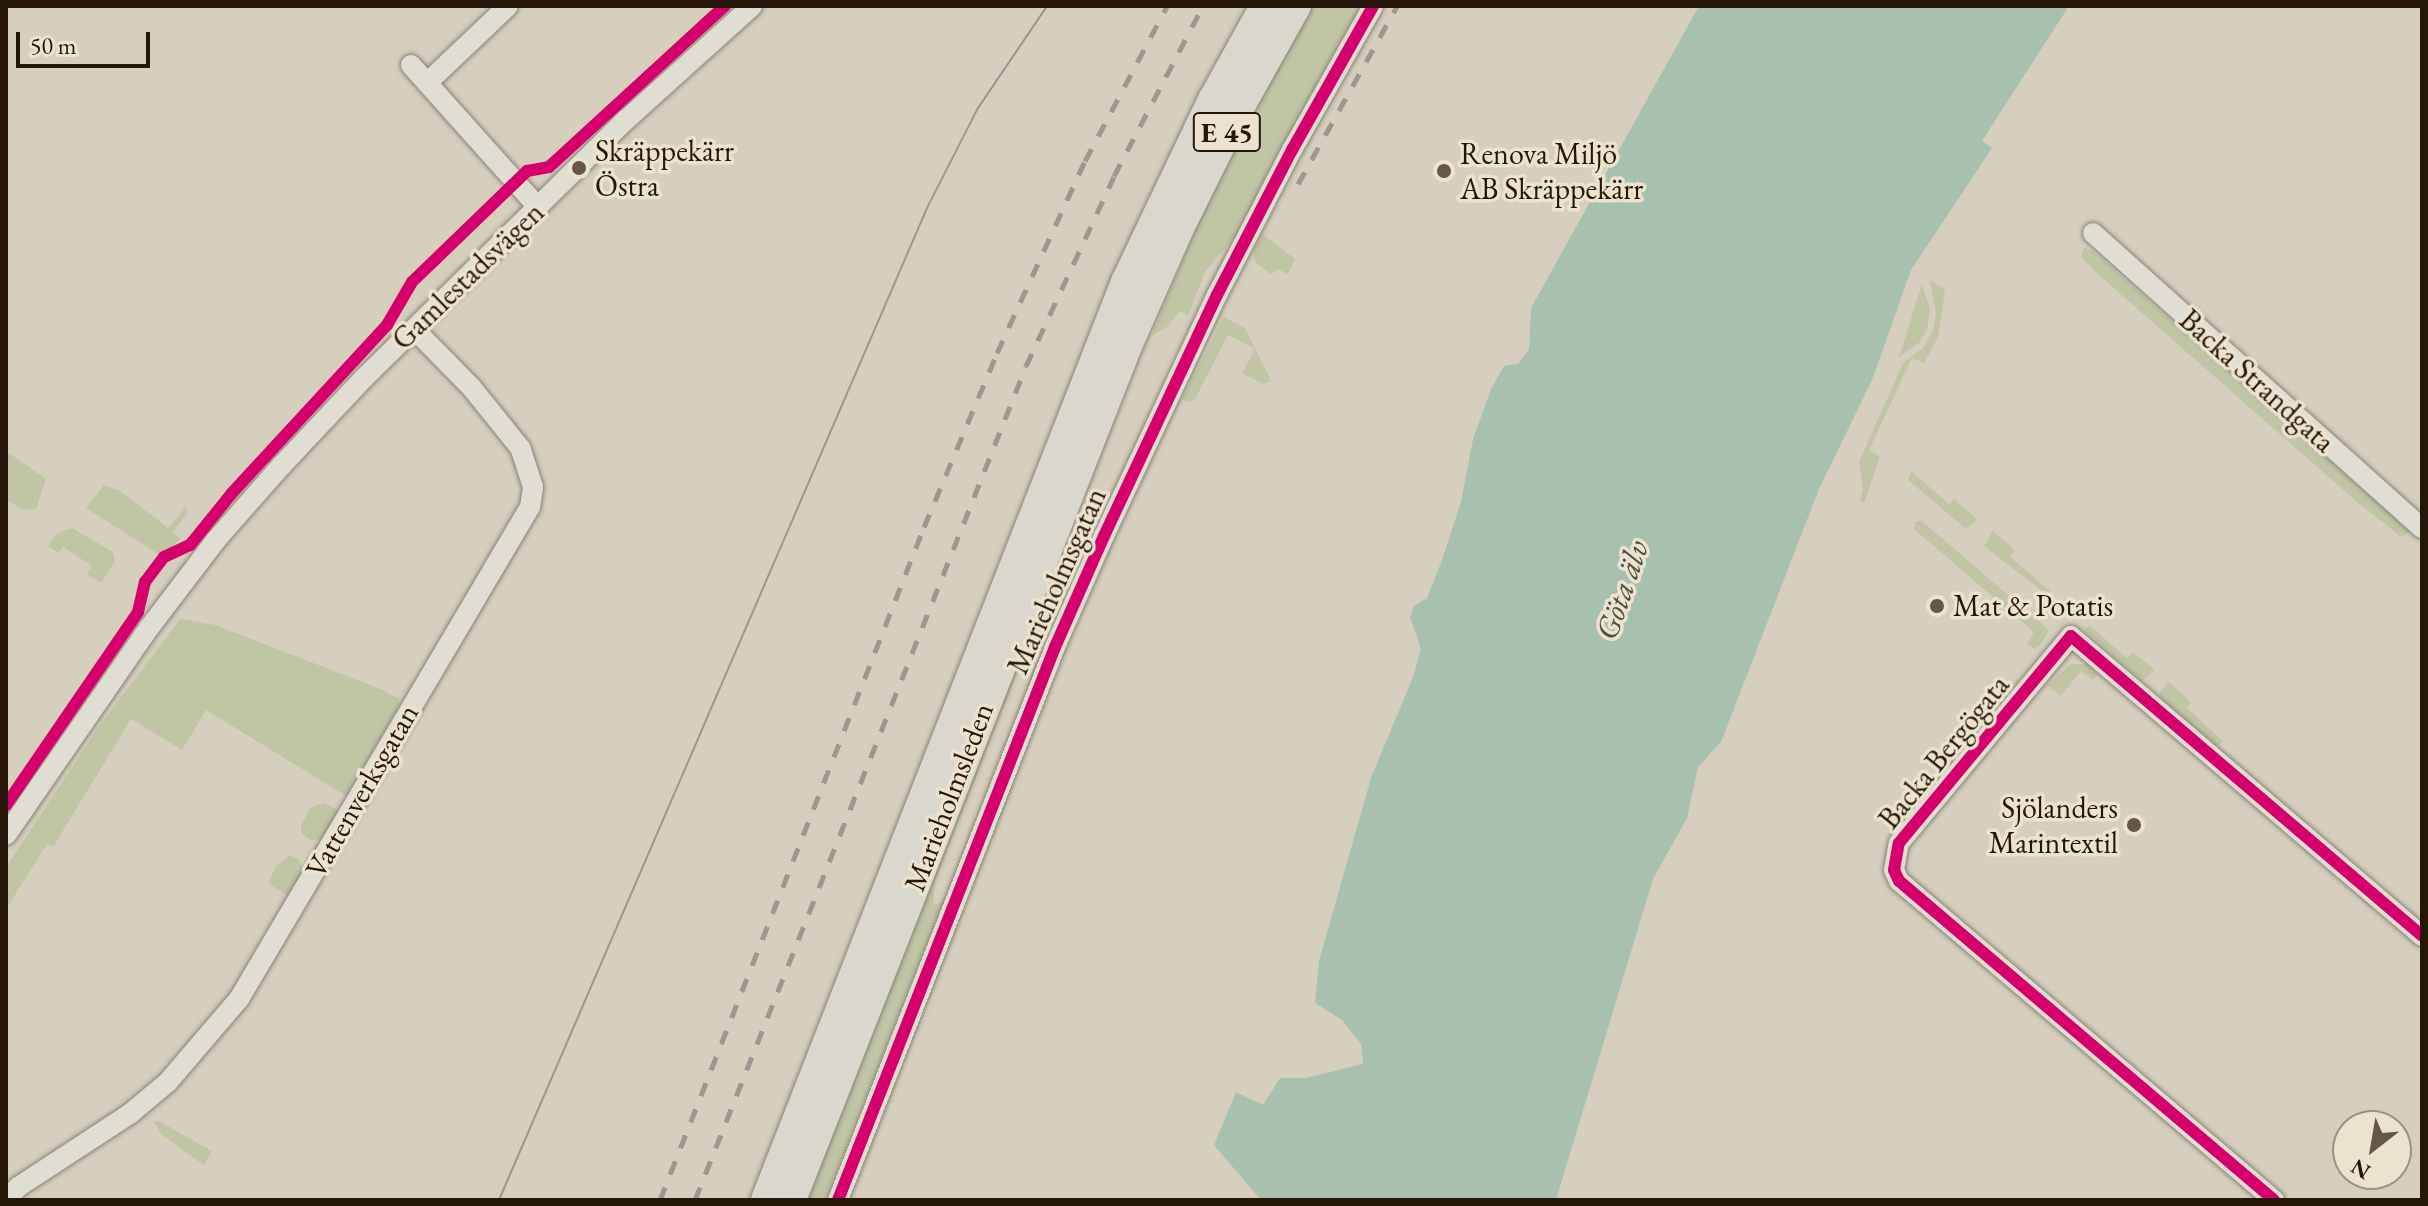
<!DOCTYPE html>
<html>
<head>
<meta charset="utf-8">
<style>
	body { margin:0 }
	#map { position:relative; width:2428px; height:1206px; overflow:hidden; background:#d6cfbe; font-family:"EB Garamond",serif }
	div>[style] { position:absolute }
	.green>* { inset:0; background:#c0c5a4 }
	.water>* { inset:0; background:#a8c0ae }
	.roads { filter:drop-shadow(0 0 2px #888377) drop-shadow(0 0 2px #888377) }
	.minor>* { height:20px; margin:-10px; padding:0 10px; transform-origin:10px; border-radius:10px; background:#e0ddd3 }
	.highway>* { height:30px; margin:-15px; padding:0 15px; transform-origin:15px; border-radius:15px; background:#dad7cc }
	.tram>* { height:2px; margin:-1px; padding:0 1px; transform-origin:1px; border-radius:1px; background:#9c9890 }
	.rail>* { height:5px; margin-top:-2.5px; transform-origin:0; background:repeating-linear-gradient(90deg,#9c9890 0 14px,transparent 0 28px) }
	.cycleway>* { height:12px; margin:-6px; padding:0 6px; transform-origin:6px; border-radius:6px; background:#d6006c }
	.dots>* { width:22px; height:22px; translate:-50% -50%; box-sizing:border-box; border:4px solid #ebe3ce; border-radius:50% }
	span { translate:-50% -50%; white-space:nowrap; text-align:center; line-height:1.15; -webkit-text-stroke:7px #ebe3ce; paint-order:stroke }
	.shield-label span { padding:2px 6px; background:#ebe3ce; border:2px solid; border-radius:6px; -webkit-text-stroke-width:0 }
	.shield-label { font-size:28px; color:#261607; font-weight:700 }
	.poi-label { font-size:30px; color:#261607 }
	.left { translate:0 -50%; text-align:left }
	.right { translate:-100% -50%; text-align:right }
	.street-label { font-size:30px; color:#261607 }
	.water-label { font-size:32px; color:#4d4f3f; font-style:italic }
	.frame { position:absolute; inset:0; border:8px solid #261607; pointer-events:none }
	.north { position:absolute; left:2332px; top:1110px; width:80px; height:80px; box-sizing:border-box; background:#ebe3ce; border:2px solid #9c917e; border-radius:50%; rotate:211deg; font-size:22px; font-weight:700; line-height:32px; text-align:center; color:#261607 }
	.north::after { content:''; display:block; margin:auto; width:28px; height:36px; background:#645747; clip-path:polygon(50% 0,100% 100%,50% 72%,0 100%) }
	.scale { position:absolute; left:16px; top:32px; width:134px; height:36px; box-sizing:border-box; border:4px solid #261607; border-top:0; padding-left:10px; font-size:24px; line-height:28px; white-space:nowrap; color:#261607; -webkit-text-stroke:6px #ebe3ce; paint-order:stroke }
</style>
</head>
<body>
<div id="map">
	<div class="green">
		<i style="clip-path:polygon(1311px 6px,1360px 6px,1237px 234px,1205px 272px,1188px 316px,1180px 311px,1166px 328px,1152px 335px,1208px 200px)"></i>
		<i style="clip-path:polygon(1262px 234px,1295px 259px,1288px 274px,1278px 269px,1271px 274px,1255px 262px,1253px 253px)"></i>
		<i style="clip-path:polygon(2084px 248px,2093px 251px,2364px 491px,2415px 529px,2401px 537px,2356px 501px,2100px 276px,2081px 257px)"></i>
		<i style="clip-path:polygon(1930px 280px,1945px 290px,1938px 337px,1924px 363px,1912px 358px,1869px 450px,1880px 457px,1864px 503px,1860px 502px,1863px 489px,1859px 462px,1903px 363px,1923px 348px,1933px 330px,1936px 314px)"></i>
		<i style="clip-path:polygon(1922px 284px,1930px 309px,1927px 331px,1919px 343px,1899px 357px)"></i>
		<i style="clip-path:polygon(1224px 317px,1245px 328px,1271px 381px,1263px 384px,1242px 373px,1255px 349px,1228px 335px,1195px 399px,1187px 402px,1182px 399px)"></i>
		<i style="clip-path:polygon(6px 451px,46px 479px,36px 509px,24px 510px,6px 500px)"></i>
		<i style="clip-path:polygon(1911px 471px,1949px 504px,1954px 499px,1978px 520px,1966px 529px,1908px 480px)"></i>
		<i style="clip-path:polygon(104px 485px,120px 491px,168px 528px,185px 508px,188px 512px,173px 532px,181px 539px,160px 555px,86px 508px)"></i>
		<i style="clip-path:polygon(1916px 521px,1922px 521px,2049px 630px,2040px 646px,2034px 649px,2027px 643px,2034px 632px,1914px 529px)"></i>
		<i style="clip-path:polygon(72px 528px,113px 552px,115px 561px,101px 583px,87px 574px,92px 566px,63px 547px,58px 553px,48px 546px,56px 534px)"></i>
		<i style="clip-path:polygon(1993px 531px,2015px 550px,2010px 557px,2050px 591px,2047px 595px,1984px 546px)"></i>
		<i style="clip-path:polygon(1063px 542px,1067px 543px,1067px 556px,1071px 558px,1087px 545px,1025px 695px,1042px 639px,1033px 633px,935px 880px,933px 905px,940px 903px,948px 891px,825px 1200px,806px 1200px)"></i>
		<i style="clip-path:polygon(180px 619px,215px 625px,383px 690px,399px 699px,398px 708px,346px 796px,206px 710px,182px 750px,131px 719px,53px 847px,47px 844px,6px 909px,6px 867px,98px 728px)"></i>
		<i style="clip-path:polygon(2089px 625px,2127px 658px,2133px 652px,2155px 670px,2142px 681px,2084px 630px)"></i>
		<i style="clip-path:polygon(2071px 664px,2087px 664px,2097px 675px,2093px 680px,2081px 671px,2061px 696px,2047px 685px)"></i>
		<i style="clip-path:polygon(2169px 682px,2191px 702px,2187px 708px,2223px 741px,2218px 746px,2161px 699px,2160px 692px)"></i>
		<i style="clip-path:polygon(324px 803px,339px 811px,322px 839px,310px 840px,301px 833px,301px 825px,311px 807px)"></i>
		<i style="clip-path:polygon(290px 855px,299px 860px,304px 871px,288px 897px,268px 883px,276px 866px)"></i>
		<i style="clip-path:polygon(159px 1121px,212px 1151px,204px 1165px,161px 1134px,154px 1122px)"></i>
	</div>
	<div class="water">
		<i style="clip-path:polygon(1699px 6px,2069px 6px,1982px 141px,1992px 148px,1911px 270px,1872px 380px,1819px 489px,1721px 742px,1698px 767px,1687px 818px,1653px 879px,1556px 1200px,1261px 1200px,1214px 1145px,1236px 1092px,1263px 1105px,1280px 1078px,1306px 1078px,1363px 1064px,1361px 1044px,1342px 1020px,1315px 1003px,1319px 961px,1371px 778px,1413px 677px,1421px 649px,1410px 617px,1414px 606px,1427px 598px,1442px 560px,1461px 502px,1473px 439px,1491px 389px,1504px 366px,1518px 364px,1529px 349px,1531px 308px)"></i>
	</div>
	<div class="roads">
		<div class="minor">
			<i style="left:411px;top:65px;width:191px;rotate:48.2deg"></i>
			<i style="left:428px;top:82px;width:110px;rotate:-43.5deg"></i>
			<i style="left:2093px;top:233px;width:442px;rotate:41.9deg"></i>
			<i style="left:6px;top:835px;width:252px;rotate:-55.4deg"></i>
			<i style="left:149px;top:628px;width:111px;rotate:-52.7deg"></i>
			<i style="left:216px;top:540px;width:100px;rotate:-48.7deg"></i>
			<i style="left:282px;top:465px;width:120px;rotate:-46.7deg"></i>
			<i style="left:364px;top:378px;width:368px;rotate:-44.6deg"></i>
			<i style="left:626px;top:120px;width:170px;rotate:-42.1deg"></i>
			<i style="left:6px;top:1200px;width:18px;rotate:-47deg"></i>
			<i style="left:18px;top:1187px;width:135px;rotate:-33.2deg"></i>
			<i style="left:131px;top:1113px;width:48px;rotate:-40deg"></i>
			<i style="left:168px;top:1082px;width:109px;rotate:-49.5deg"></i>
			<i style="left:239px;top:999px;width:572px;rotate:-59.4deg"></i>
			<i style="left:530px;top:507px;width:20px;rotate:-81deg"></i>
			<i style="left:533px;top:487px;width:40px;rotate:-108deg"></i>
			<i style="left:521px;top:449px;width:78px;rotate:-128.8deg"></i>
			<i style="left:472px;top:388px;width:83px;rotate:-134.5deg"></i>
			<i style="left:838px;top:1200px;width:594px;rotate:-68.57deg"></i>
			<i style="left:1055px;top:647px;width:121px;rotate:-66.2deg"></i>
			<i style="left:1104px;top:536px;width:266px;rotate:-64.9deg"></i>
			<i style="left:1217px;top:295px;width:163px;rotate:-62.7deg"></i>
			<i style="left:1292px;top:150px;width:165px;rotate:-60.6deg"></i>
			<i style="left:2274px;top:1200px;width:492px;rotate:-139.6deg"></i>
			<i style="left:1899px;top:881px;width:12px;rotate:-114deg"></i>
			<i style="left:1894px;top:870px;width:27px;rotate:-80deg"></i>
			<i style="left:1899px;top:843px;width:269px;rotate:-50.3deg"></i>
			<i style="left:2071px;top:636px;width:462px;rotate:40.5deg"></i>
		</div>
		<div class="highway">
			<i style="left:766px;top:1200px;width:986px;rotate:-68.59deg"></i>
			<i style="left:1126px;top:282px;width:202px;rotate:-64.5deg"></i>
			<i style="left:1213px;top:100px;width:107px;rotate:-61deg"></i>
			<i style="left:791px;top:1200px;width:918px;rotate:-68.52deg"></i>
			<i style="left:1127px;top:346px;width:131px;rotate:-66.2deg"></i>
			<i style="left:1180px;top:226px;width:124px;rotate:-63.6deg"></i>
			<i style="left:1235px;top:115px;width:125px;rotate:-60.8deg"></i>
		</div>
	</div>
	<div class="tram">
		<i style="left:499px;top:1200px;width:1083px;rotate:-66.66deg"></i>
		<i style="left:928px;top:206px;width:110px;rotate:-63deg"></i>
		<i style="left:978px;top:108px;width:123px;rotate:-55.9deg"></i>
	</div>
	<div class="rail">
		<i style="left:1298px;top:184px;width:204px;rotate:-60.9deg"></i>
		<i style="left:660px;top:1200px;width:723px;rotate:-68.58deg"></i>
		<i style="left:924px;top:527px;width:189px;rotate:-67.2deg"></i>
		<i style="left:997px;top:353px;width:211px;rotate:-65.4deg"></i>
		<i style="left:1085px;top:161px;width:175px;rotate:-62.1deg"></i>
		<i style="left:695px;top:1200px;width:897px;rotate:-68.35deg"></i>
		<i style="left:1026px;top:366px;width:209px;rotate:-65.1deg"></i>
		<i style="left:1114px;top:176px;width:192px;rotate:-62.4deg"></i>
	</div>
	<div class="cycleway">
		<i style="left:6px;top:805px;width:234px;rotate:-55.6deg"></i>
		<i style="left:138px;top:612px;width:31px;rotate:-77deg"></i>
		<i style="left:145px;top:582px;width:31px;rotate:-53deg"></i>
		<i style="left:164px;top:557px;width:29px;rotate:-25deg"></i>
		<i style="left:190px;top:545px;width:67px;rotate:-51.1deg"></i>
		<i style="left:232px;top:493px;width:229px;rotate:-47.3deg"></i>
		<i style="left:387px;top:325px;width:50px;rotate:-59.8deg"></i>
		<i style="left:412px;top:282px;width:160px;rotate:-44deg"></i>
		<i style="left:527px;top:171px;width:22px;rotate:-10deg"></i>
		<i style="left:549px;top:167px;width:239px;rotate:-42.5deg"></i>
		<i style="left:838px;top:1200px;width:594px;rotate:-68.57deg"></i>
		<i style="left:1055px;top:647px;width:121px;rotate:-66.2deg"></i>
		<i style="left:1104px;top:536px;width:266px;rotate:-64.9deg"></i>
		<i style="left:1217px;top:295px;width:163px;rotate:-62.7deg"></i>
		<i style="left:1292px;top:150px;width:165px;rotate:-60.6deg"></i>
		<i style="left:2274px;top:1200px;width:492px;rotate:-139.6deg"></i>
		<i style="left:1899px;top:881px;width:12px;rotate:-114deg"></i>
		<i style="left:1894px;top:870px;width:27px;rotate:-80deg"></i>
		<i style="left:1899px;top:843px;width:269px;rotate:-50.3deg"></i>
		<i style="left:2071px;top:636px;width:462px;rotate:40.5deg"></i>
	</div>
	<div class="dots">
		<i style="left:579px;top:168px;background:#645747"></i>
		<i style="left:1444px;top:171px;background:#645747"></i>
		<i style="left:1937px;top:606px;background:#645747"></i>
		<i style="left:2134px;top:825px;background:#645747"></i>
	</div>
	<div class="shield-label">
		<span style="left:1227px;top:132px">E 45</span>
	</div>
	<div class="poi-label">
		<span class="left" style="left:595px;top:168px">Skräppekärr<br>Östra</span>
		<span class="left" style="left:1460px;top:171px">Renova Miljö<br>AB Skräppekärr</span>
		<span class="left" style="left:1953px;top:606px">Mat &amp; Potatis</span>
		<span class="right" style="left:2118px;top:825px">Sjölanders<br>Marintextil</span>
	</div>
	<div class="street-label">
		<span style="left:468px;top:276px;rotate:-44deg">Gamlestadsvägen</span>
		<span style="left:2257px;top:381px;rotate:42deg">Backa Strandgata</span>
		<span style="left:1057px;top:581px;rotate:-66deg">Marieholmsgatan</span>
		<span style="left:1944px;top:752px;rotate:-51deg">Backa Bergögata</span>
		<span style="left:362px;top:791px;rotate:-60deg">Vattenverksgatan</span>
		<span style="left:949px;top:797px;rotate:-69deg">Marieholmsleden</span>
	</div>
	<div class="water-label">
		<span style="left:1622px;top:590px;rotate:-71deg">Göta älv</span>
	</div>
	<div class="frame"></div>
	<div class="north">N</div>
	<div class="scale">50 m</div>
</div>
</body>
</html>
